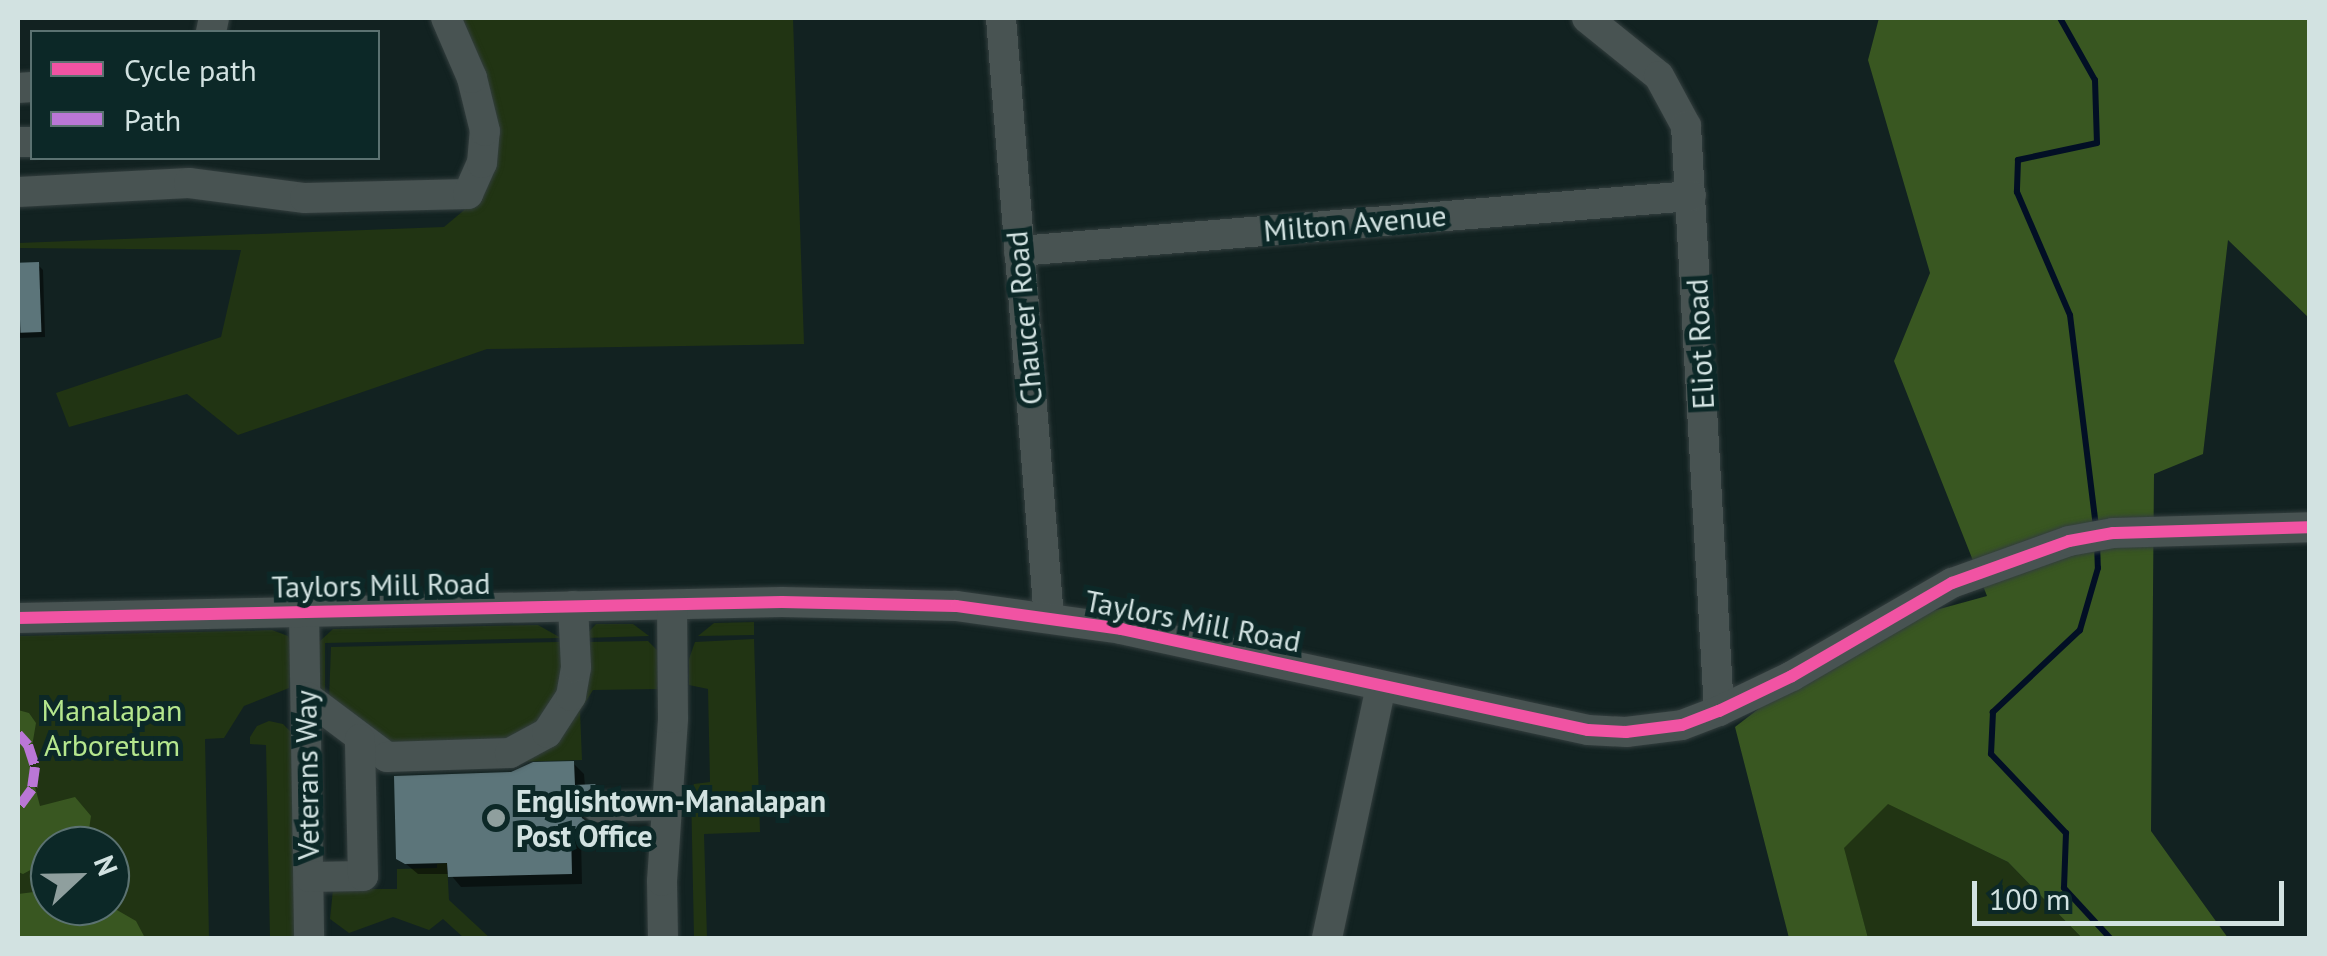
<!DOCTYPE html>
<html>
<head>
<meta charset="utf-8">
<style>
	body { margin:0 }
	#map { position:relative; width:2327px; height:956px; overflow:hidden; background:#122221; font-family:"PT Sans",sans-serif }
	div>[style] { position:absolute }
	.green>* { inset:0; background:#213413 }
	.forest>* { inset:0; background:#395721 }
	.shadow>* { inset:0; background:#0007 }
	.stream>* { height:6px; margin:-3px; padding:0 3px; transform-origin:3px; border-radius:3px; background:#020f25 }
	.building>* { inset:0; background:#5c757a; transform-origin:0 0 }
	.roads { filter:drop-shadow(0 0 2px #333e3e) drop-shadow(0 0 2px #333e3e) }
	.minor>* { height:30px; margin:-15px; padding:0 15px; transform-origin:15px; border-radius:15px; background:#485352 }
	.quiet>* { height:10px; margin-top:-5px; transform-origin:0; background:repeating-linear-gradient(90deg,#ba77d6 0 20px,transparent 0 30px) }
	.cycleway>* { height:12px; margin:-6px; padding:0 6px; transform-origin:6px; border-radius:6px; background:#f153a3 }
	.dots>* { width:28px; height:28px; translate:-50% -50%; box-sizing:border-box; border:5px solid #0c2827; border-radius:50% }
	span { translate:-50% -50%; white-space:nowrap; text-align:center; line-height:1.15; -webkit-text-stroke:10px #0c2827; paint-order:stroke }
	.street-label { font-size:30px; color:#d2e2e1 }
	.park-label { font-size:30px; color:#b5e68d }
	.poi-label { font-size:30px; color:#d2e2e1; font-weight:700 }
	.left { translate:0 -50%; text-align:left }
	.frame { position:absolute; inset:0; border:20px solid #d2e2e1; pointer-events:none }
	.legend { position:absolute; left:30px; top:30px; width:350px; height:130px; box-sizing:border-box; background:#0c2827; border:2px solid #5b7271; margin:0; padding:12px 18px; list-style:none; font-size:30px; color:#d2e2e1 }
	.legend li { display:flex; align-items:center; gap:20px; height:50px }
	.legend b { width:50px; border:2px solid #5b7271 }
	.north { position:absolute; left:30px; top:826px; width:100px; height:100px; box-sizing:border-box; background:#0c2827; border:2px solid #5b7271; border-radius:50%; rotate:68deg; font-size:28px; font-weight:700; line-height:40px; text-align:center; color:#d2e2e1 }
	.north::after { content:''; display:block; margin:auto; width:35px; height:45px; background:#8f9f9e; clip-path:polygon(50% 0,100% 100%,50% 72%,0 100%) }
	.scale { position:absolute; left:1972px; top:881px; width:312px; height:45px; box-sizing:border-box; border:5px solid #d2e2e1; border-top:0; padding-left:12px; font-size:30px; line-height:35px; white-space:nowrap; color:#d2e2e1; -webkit-text-stroke:8px #0c2827; paint-order:stroke }
</style>
</head>
<body>
<div id="map">
	<div class="green">
		<i style="clip-path:polygon(456px 18px,793px 18px,804px 344px,487px 349px,238px 435px,187px 394px,69px 427px,56px 393px,221px 337px,241px 250px,18px 248px,18px 243px,444px 227px,482px 195px)"></i>
		<i style="clip-path:polygon(754px 622px,754px 635px,698px 636px,714px 623px)"></i>
		<i style="clip-path:polygon(596px 624px,633px 624px,649px 636px,583px 638px)"></i>
		<i style="clip-path:polygon(538px 625px,561px 638px,325px 643px,325px 696px,319px 684px,319px 642px,333px 629px)"></i>
		<i style="clip-path:polygon(evenodd,272px 630px,288px 636px,293px 646px,289px 688px,244px 706px,224px 738px,205px 739px,209px 938px,18px 938px,18px 636px,272px 630px,50px 846px,110px 846px,110px 906px,50px 906px,50px 846px)"></i>
		<i style="clip-path:polygon(754px 639px,760px 832px,704px 834px,707px 938px,694px 938px,691px 789px,694px 784px,710px 782px,708px 689px,689px 685px,689px 659px,695px 642px)"></i>
		<i style="clip-path:polygon(648px 641px,658px 651px,659px 689px,593px 690px,580px 711px,582px 760px,507px 762px,532px 752px,588px 642px)"></i>
		<i style="clip-path:polygon(559px 642px,564px 645px,566px 687px,523px 740px,389px 750px,329px 700px,331px 647px)"></i>
		<i style="clip-path:polygon(269px 721px,283px 724px,292px 733px,296px 938px,270px 938px,266px 745px,250px 744px,250px 737px,257px 726px)"></i>
		<i style="clip-path:polygon(1888px 803px,2008px 862px,2082px 938px,1868px 938px,1843px 848px)"></i>
		<i style="clip-path:polygon(447px 863px,449px 900px,490px 938px,464px 938px,443px 919px,429px 930px,393px 917px,349px 933px,330px 919px,333px 889px,397px 889px,397px 869px,437px 868px,437px 864px)"></i>
	</div>
	<div class="forest">
		<i style="clip-path:polygon(1879px 18px,2309px 18px,2309px 318px,2228px 240px,2203px 454px,2154px 474px,2151px 831px,2228px 938px,2082px 938px,2008px 862px,1888px 804px,1844px 848px,1868px 938px,1789px 938px,1735px 727px,1859px 631px,1987px 596px,1894px 361px,1930px 273px,1868px 60px)"></i>
		<i style="clip-path:polygon(18px 710px,29px 713px,36px 723px,29px 764px,40px 806px,75px 797px,91px 816px,87px 843px,50px 847px,42px 844px,36px 867px,23px 874px,18px 872px)"></i>
		<i style="clip-path:polygon(50px 890px,50px 906px,110px 906px,136px 921px,145px 938px,18px 938px,18px 894px)"></i>
	</div>
	<div class="shadow">
		<i style="clip-path:polygon(38px 265px,43px 270px,45px 337px,20px 338px,18px 266px)"></i>
		<i style="clip-path:polygon(573px 763px,584px 774px,585px 787px,595px 787px,605px 797px,591px 808px,588px 819px,604px 839px,581px 839px,582px 884px,461px 887px,450px 874px,418px 874px,399px 858px,511px 774px)"></i>
	</div>
	<div class="stream">
		<i style="left:2060px;top:18px;width:71px;rotate:60.6deg"></i>
		<i style="left:2095px;top:80px;width:63px;rotate:88.2deg"></i>
		<i style="left:2097px;top:143px;width:81px;rotate:167.9deg"></i>
		<i style="left:2018px;top:160px;width:32px;rotate:92deg"></i>
		<i style="left:2017px;top:192px;width:134px;rotate:66.7deg"></i>
		<i style="left:2070px;top:315px;width:213px;rotate:83deg"></i>
		<i style="left:2097px;top:543px;width:25px;rotate:88deg"></i>
		<i style="left:2098px;top:568px;width:65px;rotate:106.2deg"></i>
		<i style="left:2080px;top:630px;width:120px;rotate:136.7deg"></i>
		<i style="left:1993px;top:712px;width:42px;rotate:92.7deg"></i>
		<i style="left:1991px;top:754px;width:109px;rotate:46.5deg"></i>
		<i style="left:2066px;top:833px;width:55px;rotate:92.1deg"></i>
		<i style="left:2064px;top:888px;width:68px;rotate:47.4deg"></i>
	</div>
	<div class="building">
		<i style="left:39px;top:262px;width:70px;height:21px;rotate:88deg"></i>
		<i style="clip-path:polygon(574px 761px,575px 785px,596px 784px,581px 797px,578px 807px,582px 818px,597px 829px,571px 829px,572px 874px,448px 877px,447px 863px,405px 864px,396px 859px,394px 776px,511px 772px,533px 762px)"></i>
	</div>
	<div class="roads">
		<div class="minor">
			<i style="left:1001px;top:18px;width:602px;rotate:85.43deg"></i>
			<i style="left:1587px;top:18px;width:92px;rotate:38.9deg"></i>
			<i style="left:1659px;top:76px;width:57px;rotate:61.6deg"></i>
			<i style="left:1686px;top:126px;width:586px;rotate:86.77deg"></i>
			<i style="left:211px;top:32px;width:14px;rotate:-78deg"></i>
			<i style="left:18px;top:88px;width:14px;rotate:-4deg"></i>
			<i style="left:18px;top:142px;width:14px"></i>
			<i style="left:18px;top:192px;width:171px;rotate:-3deg"></i>
			<i style="left:189px;top:183px;width:117px;rotate:7.4deg"></i>
			<i style="left:305px;top:198px;width:163px;rotate:-1.4deg"></i>
			<i style="left:468px;top:194px;width:34px;rotate:-66deg"></i>
			<i style="left:482px;top:163px;width:32px;rotate:-85deg"></i>
			<i style="left:485px;top:131px;width:55px;rotate:-103.8deg"></i>
			<i style="left:472px;top:78px;width:65px;rotate:-113.4deg"></i>
			<i style="left:1019px;top:251px;width:674px;rotate:-4.68deg"></i>
			<i style="left:304px;top:611px;width:327px;rotate:89.1deg"></i>
			<i style="left:18px;top:618px;width:764px;rotate:-1.2deg"></i>
			<i style="left:782px;top:602px;width:174px;rotate:1.3deg"></i>
			<i style="left:956px;top:606px;width:167px;rotate:7.9deg"></i>
			<i style="left:1121px;top:629px;width:478px;rotate:12.2deg"></i>
			<i style="left:1588px;top:730px;width:38px;rotate:3deg"></i>
			<i style="left:1626px;top:732px;width:56px;rotate:-7.1deg"></i>
			<i style="left:1682px;top:725px;width:40px;rotate:-21deg"></i>
			<i style="left:1719px;top:711px;width:81px;rotate:-25.6deg"></i>
			<i style="left:1792px;top:676px;width:185px;rotate:-30.2deg"></i>
			<i style="left:1952px;top:583px;width:124px;rotate:-19.7deg"></i>
			<i style="left:2069px;top:541px;width:45px;rotate:-10.3deg"></i>
			<i style="left:2113px;top:533px;width:197px;rotate:-1.7deg"></i>
			<i style="left:307px;top:697px;width:100px;rotate:36.9deg"></i>
			<i style="left:387px;top:757px;width:123px;rotate:-1.9deg"></i>
			<i style="left:510px;top:753px;width:42px;rotate:-28.4deg"></i>
			<i style="left:547px;top:733px;width:44px;rotate:-57deg"></i>
			<i style="left:571px;top:696px;width:29px;rotate:-80deg"></i>
			<i style="left:576px;top:667px;width:61px;rotate:-92.8deg"></i>
			<i style="left:597px;top:807px;width:70px;rotate:-1.6deg"></i>
			<i style="left:309px;top:877px;width:54px;rotate:-1.1deg"></i>
			<i style="left:363px;top:876px;width:137px;rotate:-91.3deg"></i>
			<i style="left:663px;top:938px;width:57px;rotate:-91deg"></i>
			<i style="left:662px;top:881px;width:163px;rotate:-86.1deg"></i>
			<i style="left:673px;top:718px;width:113px;rotate:-90.5deg"></i>
			<i style="left:1327px;top:938px;width:258px;rotate:-77.9deg"></i>
		</div>
	</div>
	<div class="quiet">
		<i style="left:18px;top:734px;width:15px;rotate:48deg"></i>
		<i style="left:28px;top:745px;width:23px;rotate:72deg"></i>
		<i style="left:35px;top:767px;width:22px;rotate:98deg"></i>
		<i style="left:32px;top:789px;width:24px;rotate:126deg"></i>
	</div>
	<div class="cycleway">
		<i style="left:18px;top:618px;width:764px;rotate:-1.2deg"></i>
		<i style="left:782px;top:602px;width:174px;rotate:1.3deg"></i>
		<i style="left:956px;top:606px;width:167px;rotate:7.9deg"></i>
		<i style="left:1121px;top:629px;width:478px;rotate:12.2deg"></i>
		<i style="left:1588px;top:730px;width:38px;rotate:3deg"></i>
		<i style="left:1626px;top:732px;width:56px;rotate:-7.1deg"></i>
		<i style="left:1682px;top:725px;width:40px;rotate:-21deg"></i>
		<i style="left:1719px;top:711px;width:81px;rotate:-25.6deg"></i>
		<i style="left:1792px;top:676px;width:185px;rotate:-30.2deg"></i>
		<i style="left:1952px;top:583px;width:124px;rotate:-19.7deg"></i>
		<i style="left:2069px;top:541px;width:45px;rotate:-10.3deg"></i>
		<i style="left:2113px;top:533px;width:197px;rotate:-1.7deg"></i>
	</div>
	<div class="dots">
		<i style="left:496px;top:818px;background:#8f9f9e"></i>
	</div>
	<div class="street-label">
		<span style="left:1355px;top:223px;rotate:-5deg">Milton Avenue</span>
		<span style="left:1024px;top:318px;rotate:-95deg">Chaucer Road</span>
		<span style="left:1700px;top:344px;rotate:-93deg">Eliot Road</span>
		<span style="left:381px;top:585px;rotate:-1deg">Taylors Mill Road</span>
		<span style="left:1193px;top:621px;rotate:11deg">Taylors Mill Road</span>
		<span style="left:307px;top:775px;rotate:-91deg">Veterans Way</span>
	</div>
	<div class="park-label">
		<span style="left:112px;top:727px">Manalapan<br>Arboretum</span>
	</div>
	<div class="poi-label">
		<span class="left" style="left:516px;top:818px">Englishtown-Manalapan<br>Post Office</span>
	</div>
	<div class="frame"></div>
	<ul class="legend">
	<li><b style="height:12px;background:#f153a3"></b>Cycle path</li>
	<li><b style="height:12px;background:#ba77d6"></b>Path</li>
	</ul>
	<div class="north">N</div>
	<div class="scale">100 m</div>
</div>
</body>
</html>
